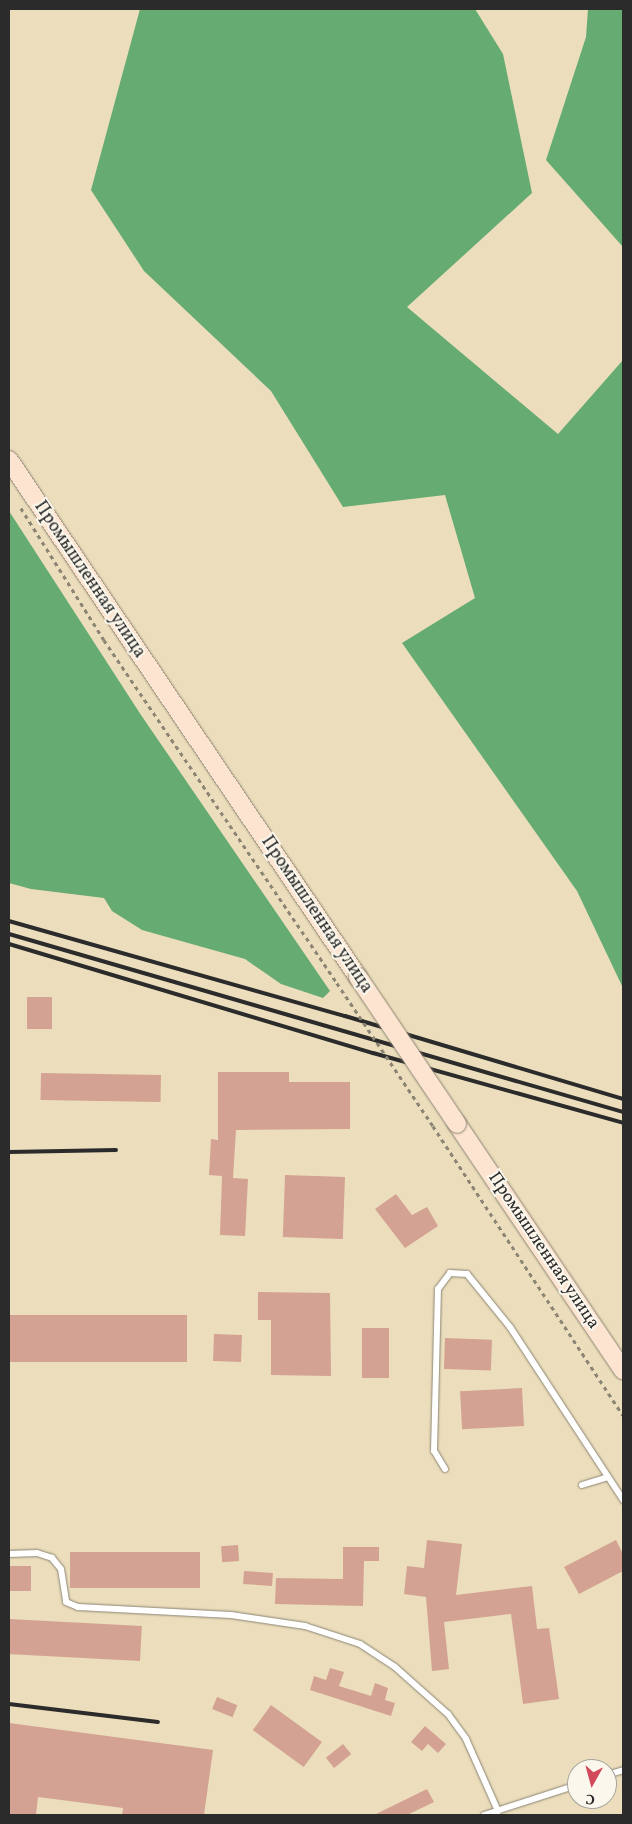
<!DOCTYPE html>
<html>
<head>
<meta charset="utf-8">
<style>
	body { margin:0 }
	#map { position:relative; width:632px; height:1824px; overflow:hidden; background:#ecdebc; font-family:Vollkorn,serif }
	div>[style] { position:absolute }
	.forest>* { inset:0; background:#65ab72 }
	.building>* { inset:0; background:#d3a292; transform-origin:0 0 }
	.path>* { height:2.5px; margin-top:-1.25px; transform-origin:0; background:repeating-linear-gradient(90deg,#8c8474 0 4px,transparent 0 8px) }
	.roads { filter:drop-shadow(0 0 1px #8c8474) drop-shadow(0 0 1px #8c8474) }
	.lane>* { height:6px; margin:-3px; padding:0 3px; transform-origin:3px; border-radius:3px; background:#fff }
	.secondary>* { height:18px; margin:-9px; padding:0 9px; transform-origin:9px; border-radius:9px; background:#fde4d1 }
	.rail>* { height:4px; margin:-2px; padding:0 2px; transform-origin:2px; border-radius:2px; background:#2b2b2b }
	.path-bridge>* { height:2.5px; margin-top:-1.25px; transform-origin:0; background:repeating-linear-gradient(90deg,#8c8474 0 4px,transparent 0 8px) }
	.bridges { filter:drop-shadow(0 0 1px #8c8474) drop-shadow(0 0 1px #8c8474) }
	.secondary-bridge>* { height:18px; margin:-9px; padding:0 9px; transform-origin:9px; border-radius:9px; background:#fde4d1 }
	span { translate:-50% -50%; white-space:nowrap; text-align:center; line-height:1.15; -webkit-text-stroke:4px #fbf7ec; paint-order:stroke }
	.street-label { font-size:18px; color:#2b2b2b }
	.frame { position:absolute; inset:0; border:10px solid #2b2b2b; pointer-events:none }
	.north { position:absolute; left:567px; top:1759px; width:50px; height:50px; box-sizing:border-box; background:#fbf7ec; border:1px solid #a8a59f; border-radius:50%; rotate:187deg; font-size:14px; font-weight:700; line-height:20px; text-align:center; color:#2b2b2b }
	.north::after { content:''; display:block; margin:auto; width:18px; height:22px; background:#d1495b; clip-path:polygon(50% 0,100% 100%,50% 72%,0 100%) }
</style>
</head>
<body>
<div id="map">
	<div class="forest">
		<i style="clip-path:polygon(140px 9px,475px 9px,503px 54px,532px 193px,407px 307px,558px 434px,623px 360px,623px 988px,577px 891px,402px 643px,475px 598px,445px 495px,343px 507px,271px 391px,144px 271px,91px 190px)"></i>
		<i style="clip-path:polygon(588px 9px,623px 9px,623px 247px,546px 160px,586px 37px)"></i>
		<i style="clip-path:polygon(9px 511px,141px 715px,330px 991px,323px 998px,281px 984px,245px 959px,142px 930px,112px 911px,104px 898px,31px 889px,9px 883px)"></i>
	</div>
	<div class="building">
		<i style="left:27px;top:997px;width:25px;height:32px"></i>
		<i style="clip-path:polygon(218px 1072px,289px 1072px,289px 1082px,350px 1082px,350px 1129px,236px 1130px,233px 1178px,248px 1179px,245px 1236px,220px 1235px,222px 1176px,209px 1175px,211px 1139px,218px 1140px)"></i>
		<i style="left:41px;top:1073px;width:120px;height:27px;rotate:1deg"></i>
		<i style="left:285px;top:1175px;width:60px;height:62px;rotate:2deg"></i>
		<i style="clip-path:polygon(396px 1194px,412px 1215px,427px 1207px,438px 1226px,405px 1248px,375px 1209px)"></i>
		<i style="clip-path:polygon(258px 1292px,330px 1293px,331px 1376px,271px 1375px,271px 1320px,258px 1320px)"></i>
		<i style="left:9px;top:1315px;width:178px;height:47px"></i>
		<i style="left:362px;top:1328px;width:27px;height:50px"></i>
		<i style="left:214px;top:1334px;width:28px;height:27px;rotate:2deg"></i>
		<i style="left:445px;top:1338px;width:47px;height:31px;rotate:2deg"></i>
		<i style="left:522px;top:1388px;width:38px;height:62px;rotate:87deg"></i>
		<i style="clip-path:polygon(427px 1540px,462px 1544px,456px 1595px,532px 1586px,537px 1629px,549px 1628px,559px 1699px,523px 1704px,511px 1614px,444px 1622px,449px 1669px,432px 1671px,426px 1597px,404px 1594px,407px 1566px,424px 1568px)"></i>
		<i style="clip-path:polygon(616px 1540px,623px 1554px,623px 1571px,579px 1594px,564px 1567px)"></i>
		<i style="left:238px;top:1545px;width:16px;height:17px;rotate:86deg"></i>
		<i style="clip-path:polygon(343px 1547px,379px 1547px,379px 1561px,364px 1561px,363px 1606px,275px 1604px,276px 1578px,343px 1579px)"></i>
		<i style="left:200px;top:1552px;width:36px;height:130px;rotate:90deg"></i>
		<i style="left:9px;top:1566px;width:22px;height:25px"></i>
		<i style="left:244px;top:1571px;width:29px;height:13px;rotate:4deg"></i>
		<i style="left:9px;top:1619px;width:133px;height:35px;rotate:3deg"></i>
		<i style="clip-path:polygon(330px 1668px,344px 1672px,339px 1686px,371px 1696px,375px 1683px,388px 1688px,385px 1700px,395px 1703px,391px 1716px,310px 1690px,314px 1676px,326px 1680px)"></i>
		<i style="left:217px;top:1697px;width:22px;height:13px;rotate:22deg"></i>
		<i style="left:271px;top:1705px;width:63px;height:31px;rotate:36deg"></i>
		<i style="clip-path:polygon(9px 1723px,213px 1750px,204px 1815px,122px 1815px,123px 1808px,38px 1797px,36px 1815px,9px 1815px)"></i>
		<i style="clip-path:polygon(425px 1726px,446px 1744px,438px 1753px,428px 1744px,422px 1751px,411px 1742px)"></i>
		<i style="left:343px;top:1744px;width:13px;height:22px;rotate:51deg"></i>
		<i style="clip-path:polygon(427px 1789px,434px 1802px,407px 1815px,374px 1815px)"></i>
	</div>
	<div class="path">
		<i style="left:21px;top:508px;width:156px;rotate:57.8deg"></i>
		<i style="left:104px;top:640px;width:415px;rotate:55.8deg"></i>
		<i style="left:433px;top:1126px;width:346px;rotate:56.7deg"></i>
	</div>
	<div class="roads">
		<div class="lane">
			<i style="left:445px;top:1469px;width:21px;rotate:-121deg"></i>
			<i style="left:434px;top:1451px;width:162px;rotate:-88.6deg"></i>
			<i style="left:438px;top:1289px;width:20px;rotate:-53deg"></i>
			<i style="left:450px;top:1273px;width:17px;rotate:3deg"></i>
			<i style="left:467px;top:1274px;width:68px;rotate:50.9deg"></i>
			<i style="left:510px;top:1327px;width:207px;rotate:56.8deg"></i>
			<i style="left:582px;top:1485px;width:27px;rotate:-17deg"></i>
			<i style="left:9px;top:1554px;width:28px;rotate:-2deg"></i>
			<i style="left:37px;top:1553px;width:16px;rotate:18deg"></i>
			<i style="left:52px;top:1558px;width:14px;rotate:51deg"></i>
			<i style="left:61px;top:1569px;width:33px;rotate:81deg"></i>
			<i style="left:66px;top:1602px;width:13px;rotate:23deg"></i>
			<i style="left:78px;top:1607px;width:153px;rotate:3deg"></i>
			<i style="left:231px;top:1615px;width:75px;rotate:8.5deg"></i>
			<i style="left:305px;top:1626px;width:58px;rotate:18.1deg"></i>
			<i style="left:360px;top:1644px;width:42px;rotate:33.3deg"></i>
			<i style="left:395px;top:1667px;width:71px;rotate:41.6deg"></i>
			<i style="left:448px;top:1714px;width:31px;rotate:54deg"></i>
			<i style="left:466px;top:1739px;width:79px;rotate:66deg"></i>
			<i style="left:607px;top:1775px;width:17px;rotate:-17deg"></i>
			<i style="left:484px;top:1815px;width:98px;rotate:-17.9deg"></i>
		</div>
		<div class="secondary">
			<i style="left:9px;top:460px;width:624px;rotate:55.98deg"></i>
			<i style="left:457px;top:1124px;width:297px;rotate:56deg"></i>
		</div>
	</div>
	<div class="rail">
		<i style="left:9px;top:921px;width:349px;rotate:15.8deg"></i>
		<i style="left:345px;top:1016px;width:290px;rotate:16.6deg"></i>
		<i style="left:9px;top:934px;width:639px;rotate:16.17deg"></i>
		<i style="left:9px;top:944px;width:380px;rotate:16.7deg"></i>
		<i style="left:373px;top:1053px;width:260px;rotate:15.6deg"></i>
		<i style="left:9px;top:1152px;width:107px;rotate:-1.1deg"></i>
		<i style="left:9px;top:1704px;width:150px;rotate:6.9deg"></i>
	</div>
	<div class="path-bridge">
		<i style="left:337px;top:983px;width:172px;rotate:56.1deg"></i>
	</div>
	<div class="bridges">
		<div class="secondary-bridge">
			<i style="left:358px;top:977px;width:177px;rotate:56deg"></i>
		</div>
	</div>
	<div class="street-label">
		<span style="left:89px;top:580px;rotate:56deg">Промышленная улица</span>
		<span style="left:316px;top:915px;rotate:56deg">Промышленная улица</span>
		<span style="left:543px;top:1251px;rotate:56deg">Промышленная улица</span>
	</div>
	<div class="frame"></div>
	<div class="north">С</div>
</div>
</body>
</html>
